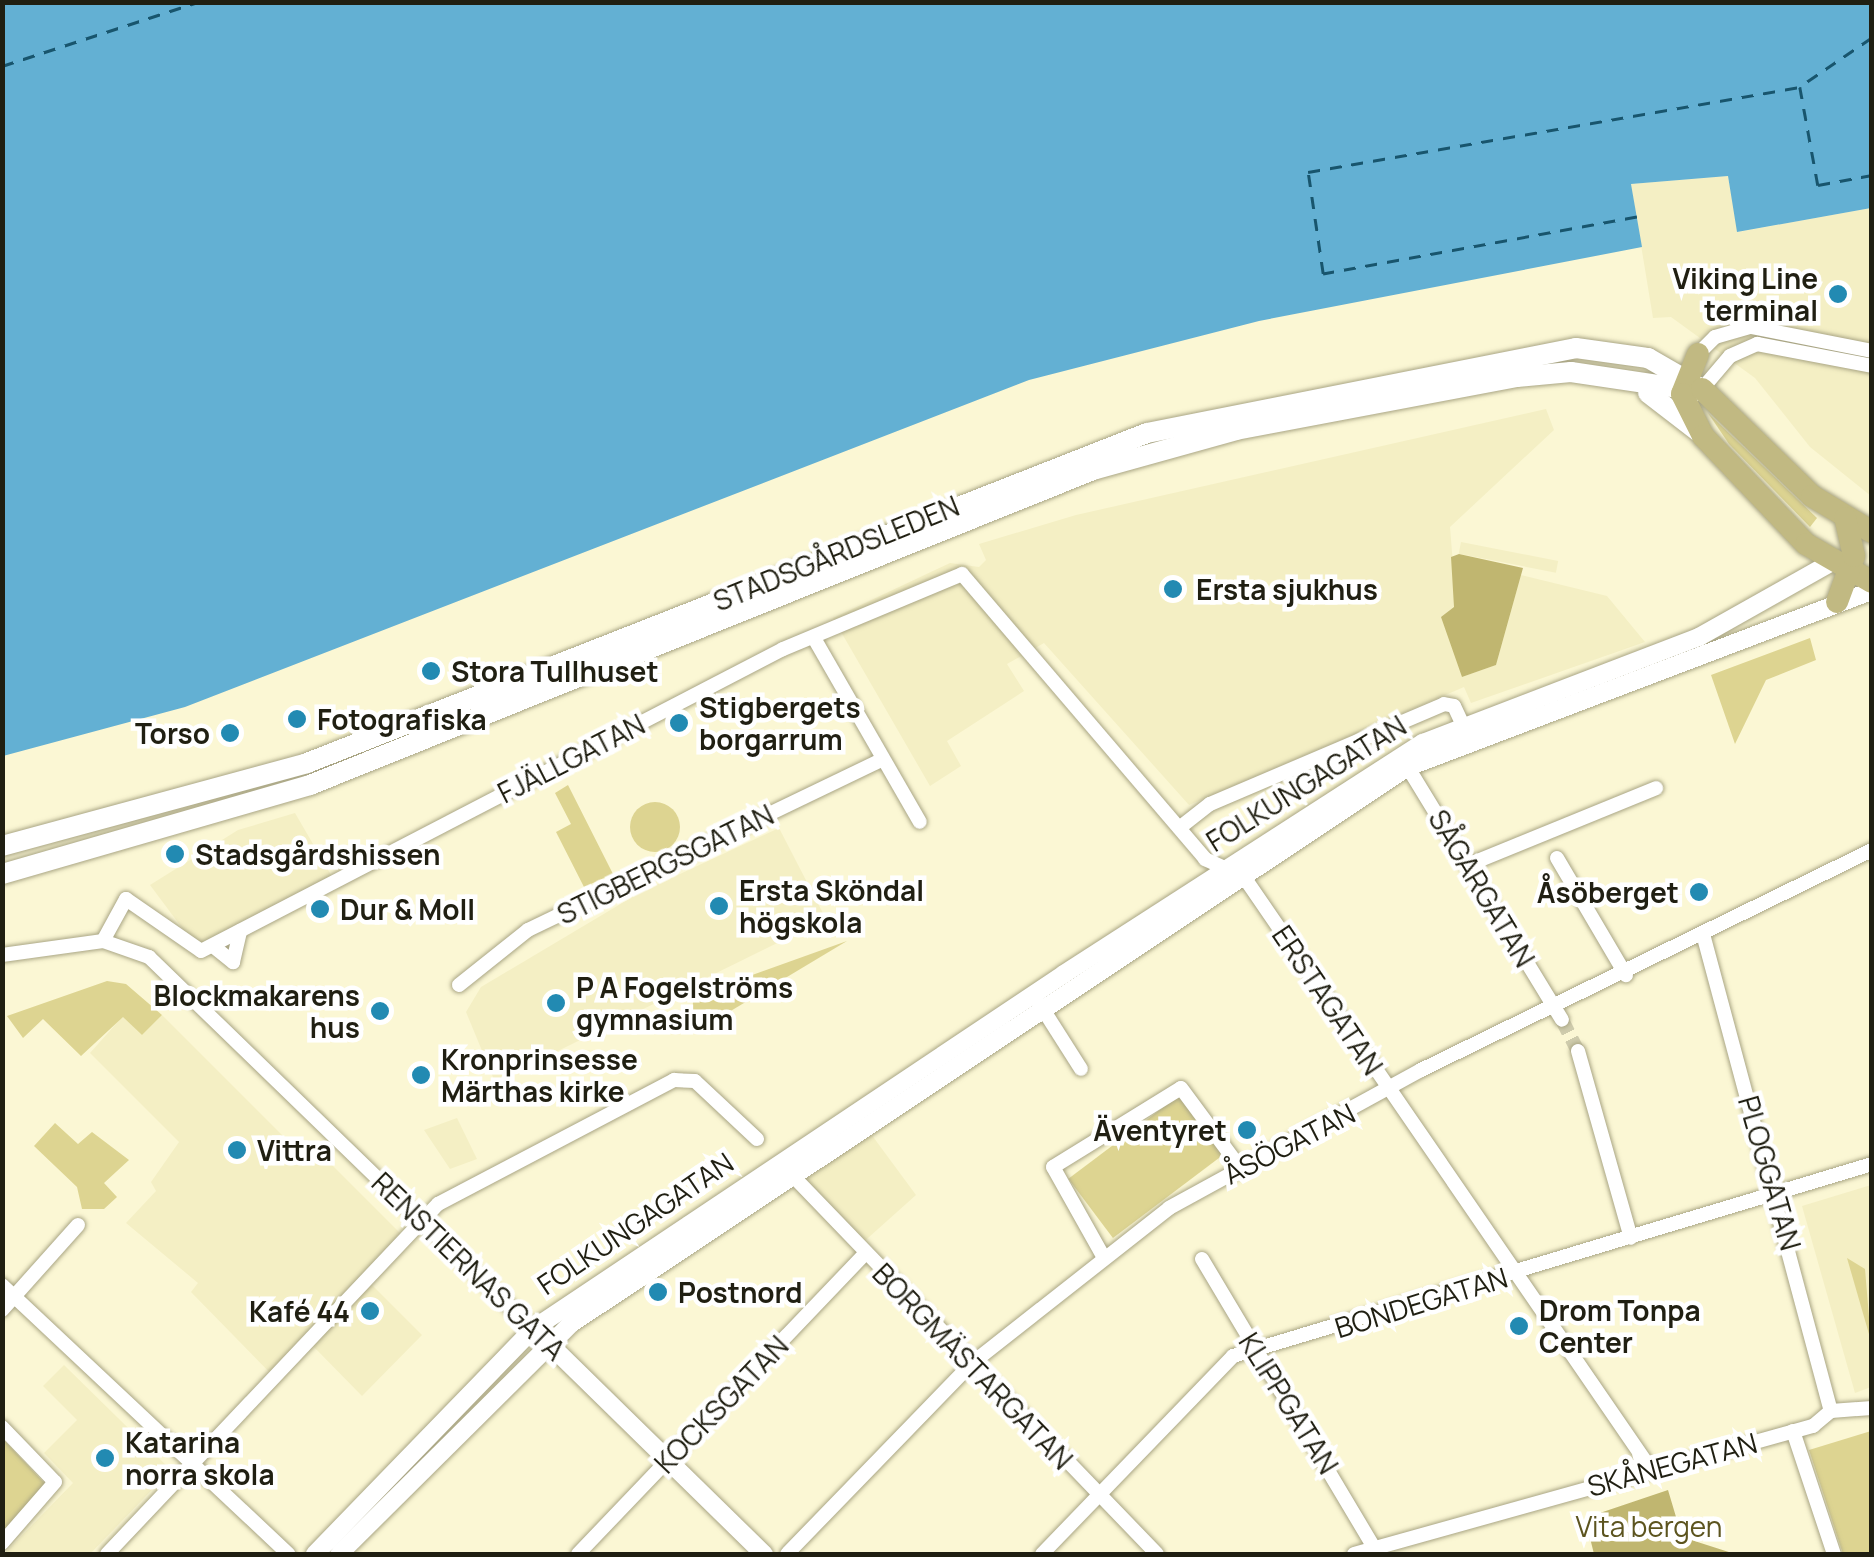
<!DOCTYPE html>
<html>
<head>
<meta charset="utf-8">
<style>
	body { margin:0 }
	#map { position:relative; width:1874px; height:1557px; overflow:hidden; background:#fbf7d4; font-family:Manrope,sans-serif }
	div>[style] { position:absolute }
	.built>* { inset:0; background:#f4efc4; transform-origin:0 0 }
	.green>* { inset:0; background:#ddd491; transform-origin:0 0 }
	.round { border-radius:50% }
	.forest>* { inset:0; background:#c0b670 }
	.water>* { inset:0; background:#63b0d3 }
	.ferry>* { height:2.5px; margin-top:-1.25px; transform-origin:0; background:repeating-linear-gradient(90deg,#18556d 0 12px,transparent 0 22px) }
	.minor-tunnel>* { height:14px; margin-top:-7px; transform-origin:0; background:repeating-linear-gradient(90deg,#cfccad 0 14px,transparent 0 21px) }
	.roads { filter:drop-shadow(0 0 2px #a9a584) drop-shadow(0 0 2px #a9a584) }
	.minor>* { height:14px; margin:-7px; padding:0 7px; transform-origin:7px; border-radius:7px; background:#fff }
	.tertiary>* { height:18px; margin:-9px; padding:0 9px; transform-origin:9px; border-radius:9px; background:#fff }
	.secondary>* { height:20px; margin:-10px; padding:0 10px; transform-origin:10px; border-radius:10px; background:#fff }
	.primary>* { height:22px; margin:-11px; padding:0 11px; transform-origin:11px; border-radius:11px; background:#c1b982 }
	.dots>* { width:28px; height:28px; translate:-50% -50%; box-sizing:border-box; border:5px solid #fff; border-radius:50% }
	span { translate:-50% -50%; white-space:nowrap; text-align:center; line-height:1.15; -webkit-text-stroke:9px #fff; paint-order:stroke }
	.poi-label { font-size:28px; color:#201f12; font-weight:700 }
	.right { translate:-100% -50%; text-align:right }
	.left { translate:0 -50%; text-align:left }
	.street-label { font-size:28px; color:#201f12 }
	.park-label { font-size:28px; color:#5c541f }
	.frame { position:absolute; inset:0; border:5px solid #201f12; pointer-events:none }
</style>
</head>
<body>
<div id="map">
	<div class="built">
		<i style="clip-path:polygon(1728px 176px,1738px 232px,1871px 208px,1871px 496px,1810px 447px,1755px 378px,1671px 317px,1653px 318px,1631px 184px)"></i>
		<i style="clip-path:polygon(1546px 409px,1554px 430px,1450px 527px,1462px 677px,1496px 665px,1521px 575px,1607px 596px,1645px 642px,1471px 703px,1464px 687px,1189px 805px,1044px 643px,1007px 664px,1024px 691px,947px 741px,961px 766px,930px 786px,833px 618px,950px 563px,979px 567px,986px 560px,979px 544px,1076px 515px)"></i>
		<i style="left:1461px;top:542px;width:99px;height:12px;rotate:11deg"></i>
		<i style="clip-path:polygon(295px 813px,334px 880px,197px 948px,150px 885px,238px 830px)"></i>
		<i style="clip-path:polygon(779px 828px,826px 919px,495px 1082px,466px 1012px,481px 987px,639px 893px)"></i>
		<i style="clip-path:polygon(162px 1015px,313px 1166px,324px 1157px,409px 1242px,370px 1283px,422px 1335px,362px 1396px,311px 1344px,276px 1379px,191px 1292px,198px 1283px,126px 1223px,156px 1191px,151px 1182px,179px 1142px,90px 1053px,123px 1016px,142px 1035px)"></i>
		<i style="clip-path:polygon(457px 1118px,477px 1159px,450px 1169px,424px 1130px)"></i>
		<i style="clip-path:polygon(871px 1134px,916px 1195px,859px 1246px,800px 1183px)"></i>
		<i style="clip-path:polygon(1871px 1185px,1871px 1387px,1855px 1393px,1802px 1206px)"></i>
		<i style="clip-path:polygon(64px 1365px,171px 1470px,90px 1554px,4px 1554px,73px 1483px,44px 1453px,77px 1420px,43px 1386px)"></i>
	</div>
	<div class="green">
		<i style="clip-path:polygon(1708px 413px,1817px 518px,1810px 527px,1729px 444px)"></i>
		<i style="clip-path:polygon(1810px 638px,1816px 660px,1766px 680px,1735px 744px,1711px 675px)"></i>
		<i style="clip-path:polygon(568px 785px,613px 874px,584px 887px,556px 832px,571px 824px,555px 793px)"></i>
		<i class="round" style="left:630px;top:802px;width:50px;height:50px"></i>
		<i style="clip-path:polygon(847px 941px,704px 1027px,690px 1023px,694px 996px)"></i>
		<i style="clip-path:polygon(107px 981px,126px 984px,162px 1015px,142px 1035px,123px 1017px,81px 1056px,43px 1019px,23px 1038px,7px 1016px)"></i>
		<i style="left:1181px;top:1094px;width:74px;height:141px;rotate:53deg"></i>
		<i style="clip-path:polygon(55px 1123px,78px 1144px,92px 1132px,129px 1160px,104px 1183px,117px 1197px,104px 1209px,82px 1209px,77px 1187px,34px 1146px)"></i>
		<i style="clip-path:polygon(1847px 1258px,1865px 1269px,1871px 1341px)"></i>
		<i style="clip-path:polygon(1871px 1431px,1871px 1554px,1843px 1554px,1809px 1450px)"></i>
		<i style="clip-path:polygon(2px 1438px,48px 1487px,2px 1533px)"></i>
	</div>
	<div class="forest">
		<i style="clip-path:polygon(1459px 554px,1523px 568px,1496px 665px,1462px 677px,1441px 617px,1454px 607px,1451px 557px)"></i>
		<i style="clip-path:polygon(1668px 1490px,1682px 1537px,1735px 1554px,1594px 1554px,1585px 1518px)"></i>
	</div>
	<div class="water">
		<i style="clip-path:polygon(3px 2px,1871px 3px,1871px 208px,1737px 232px,1728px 176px,1631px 184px,1642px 247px,1259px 321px,1029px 380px,185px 707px,3px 756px)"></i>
	</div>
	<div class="ferry">
		<i style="left:1872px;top:38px;width:87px;rotate:145.8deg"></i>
		<i style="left:1800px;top:87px;width:100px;rotate:79.6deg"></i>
		<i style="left:1818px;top:185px;width:55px;rotate:-10.5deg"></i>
		<i style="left:2px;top:66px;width:206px;rotate:-18.1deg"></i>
		<i style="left:1637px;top:217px;width:319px;rotate:169.7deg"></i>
		<i style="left:1323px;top:274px;width:103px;rotate:-98.4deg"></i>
		<i style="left:1308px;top:172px;width:499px;rotate:-9.8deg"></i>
	</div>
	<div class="minor-tunnel">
		<i style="left:1562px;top:1020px;width:35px;rotate:63deg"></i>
	</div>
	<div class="roads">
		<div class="minor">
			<i style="left:1698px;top:354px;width:24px;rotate:-45deg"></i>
			<i style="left:1715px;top:337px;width:37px;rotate:-16deg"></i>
			<i style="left:1751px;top:327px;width:123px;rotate:11.2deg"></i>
			<i style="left:1702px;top:389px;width:43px;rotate:-49.7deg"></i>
			<i style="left:1730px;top:356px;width:30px;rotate:-24deg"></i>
			<i style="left:1757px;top:344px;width:117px;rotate:10.8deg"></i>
			<i style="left:814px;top:638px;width:212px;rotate:60.1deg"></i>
			<i style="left:1404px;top:761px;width:303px;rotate:58.6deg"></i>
			<i style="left:1183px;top:825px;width:34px;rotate:-38deg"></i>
			<i style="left:1210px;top:804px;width:254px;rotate:-23.1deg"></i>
			<i style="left:1444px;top:704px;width:10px;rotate:11deg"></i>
			<i style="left:1454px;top:706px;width:29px;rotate:65deg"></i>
			<i style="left:1557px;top:858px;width:136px;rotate:59.5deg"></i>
			<i style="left:1470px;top:864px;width:201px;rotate:-22.2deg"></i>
			<i style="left:1703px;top:934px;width:494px;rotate:75deg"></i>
			<i style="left:103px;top:941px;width:48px;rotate:-61.3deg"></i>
			<i style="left:126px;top:899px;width:91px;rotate:34.7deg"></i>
			<i style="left:201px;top:951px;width:656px;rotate:-27.42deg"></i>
			<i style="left:783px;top:649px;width:194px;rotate:-22.7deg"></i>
			<i style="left:962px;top:574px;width:375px;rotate:49.5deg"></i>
			<i style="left:1205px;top:859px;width:43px;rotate:24.8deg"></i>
			<i style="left:1244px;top:877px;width:717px;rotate:55.51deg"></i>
			<i style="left:213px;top:946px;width:26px;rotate:39deg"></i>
			<i style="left:233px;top:962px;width:32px;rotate:-77deg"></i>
			<i style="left:2px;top:955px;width:102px;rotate:-7.9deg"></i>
			<i style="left:103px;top:941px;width:49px;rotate:19.2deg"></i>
			<i style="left:149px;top:957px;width:535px;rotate:44.09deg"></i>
			<i style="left:459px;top:985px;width:88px;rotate:-38.6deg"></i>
			<i style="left:528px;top:930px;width:392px;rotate:-25.7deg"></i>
			<i style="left:1039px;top:1003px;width:78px;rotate:57.5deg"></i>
			<i style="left:1578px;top:1051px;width:194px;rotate:74.2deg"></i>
			<i style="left:792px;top:1175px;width:526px;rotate:46.08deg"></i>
			<i style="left:1103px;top:1256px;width:102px;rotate:-119.3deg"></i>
			<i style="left:1053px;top:1167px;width:150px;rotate:-31.7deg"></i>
			<i style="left:1181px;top:1088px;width:101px;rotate:53.5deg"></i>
			<i style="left:1202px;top:1259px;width:344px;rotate:59.2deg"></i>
			<i style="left:2px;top:1285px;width:393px;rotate:43.2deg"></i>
			<i style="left:2px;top:1310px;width:114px;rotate:-48.2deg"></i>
			<i style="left:1831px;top:1411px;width:41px;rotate:-4.2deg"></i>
			<i style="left:2px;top:1427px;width:76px;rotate:46.1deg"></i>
			<i style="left:55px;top:1482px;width:81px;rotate:131deg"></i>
			<i style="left:1793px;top:1431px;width:130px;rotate:71.6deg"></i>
			<i style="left:107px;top:1554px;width:482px;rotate:-46.6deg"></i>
			<i style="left:438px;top:1204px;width:267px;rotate:-27.7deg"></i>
			<i style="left:674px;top:1080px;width:21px;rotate:3deg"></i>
			<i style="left:695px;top:1081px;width:85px;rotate:43.1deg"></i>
			<i style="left:578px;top:1554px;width:415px;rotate:-46.3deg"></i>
			<i style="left:787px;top:1554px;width:264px;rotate:-45.9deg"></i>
			<i style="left:971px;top:1364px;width:252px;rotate:-38.2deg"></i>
			<i style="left:1169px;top:1208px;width:287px;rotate:-28.7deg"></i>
			<i style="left:1421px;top:1070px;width:502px;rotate:-26deg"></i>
			<i style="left:1042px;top:1554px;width:275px;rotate:-46deg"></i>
			<i style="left:1233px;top:1356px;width:667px;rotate:-16.72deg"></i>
			<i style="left:1354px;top:1554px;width:477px;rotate:-15.6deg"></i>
			<i style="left:1813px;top:1426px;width:23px;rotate:-40deg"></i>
		</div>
		<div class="tertiary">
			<i style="left:541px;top:1336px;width:312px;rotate:44.4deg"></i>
			<i style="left:315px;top:1554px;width:313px;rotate:-45.9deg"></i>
			<i style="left:533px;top:1329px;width:639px;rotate:-33.76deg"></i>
			<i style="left:1064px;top:974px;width:427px;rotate:-32.8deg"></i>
			<i style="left:1423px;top:743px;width:296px;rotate:-21deg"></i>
			<i style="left:1699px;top:637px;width:153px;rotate:-29.4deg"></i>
			<i style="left:339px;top:1554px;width:328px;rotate:-44.8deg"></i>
			<i style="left:572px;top:1323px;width:1004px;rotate:-33.63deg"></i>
			<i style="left:1408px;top:767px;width:496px;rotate:-20.8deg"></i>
		</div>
		<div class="secondary">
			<i style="left:1648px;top:393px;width:66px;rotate:37.6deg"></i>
			<i style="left:2px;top:846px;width:316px;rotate:-15.2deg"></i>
			<i style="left:307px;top:763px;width:902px;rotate:-21.45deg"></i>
			<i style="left:1147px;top:433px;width:437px;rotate:-11.2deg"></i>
			<i style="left:1576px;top:348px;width:73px;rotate:7.9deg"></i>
			<i style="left:1648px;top:358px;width:60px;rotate:30deg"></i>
			<i style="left:2px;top:874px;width:321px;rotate:-16.1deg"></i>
			<i style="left:310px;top:785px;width:844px;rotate:-21.91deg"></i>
			<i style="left:1093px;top:470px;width:148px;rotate:-15.6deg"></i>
			<i style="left:1236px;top:430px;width:286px;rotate:-10.7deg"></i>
			<i style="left:1517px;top:377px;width:54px;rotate:-5.3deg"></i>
			<i style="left:1571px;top:372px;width:128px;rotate:8.5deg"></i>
		</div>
		<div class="primary">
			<i style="left:1698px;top:354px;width:43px;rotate:111.8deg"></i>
			<i style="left:1682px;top:394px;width:47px;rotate:63.4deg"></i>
			<i style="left:1703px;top:436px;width:149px;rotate:46.4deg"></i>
			<i style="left:1806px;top:544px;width:76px;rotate:29.9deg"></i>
			<i style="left:1702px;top:389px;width:153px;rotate:44.2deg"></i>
			<i style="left:1812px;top:496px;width:70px;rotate:31deg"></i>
			<i style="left:1837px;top:602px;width:49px;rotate:-69.7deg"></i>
			<i style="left:1854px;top:556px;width:39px;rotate:-103deg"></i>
		</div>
	</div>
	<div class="dots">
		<i style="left:1838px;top:294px;background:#228ab2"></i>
		<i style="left:1173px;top:589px;background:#228ab2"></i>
		<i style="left:431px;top:671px;background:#228ab2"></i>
		<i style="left:297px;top:719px;background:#228ab2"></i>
		<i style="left:679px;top:723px;background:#228ab2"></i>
		<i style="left:230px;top:733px;background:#228ab2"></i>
		<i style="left:175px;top:854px;background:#228ab2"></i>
		<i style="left:1699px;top:892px;background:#228ab2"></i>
		<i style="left:719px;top:906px;background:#228ab2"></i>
		<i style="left:320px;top:909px;background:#228ab2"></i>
		<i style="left:556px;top:1003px;background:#228ab2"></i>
		<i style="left:380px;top:1011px;background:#228ab2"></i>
		<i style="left:421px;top:1075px;background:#228ab2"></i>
		<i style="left:1247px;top:1130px;background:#228ab2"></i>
		<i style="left:237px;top:1150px;background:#228ab2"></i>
		<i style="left:658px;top:1292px;background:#228ab2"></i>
		<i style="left:370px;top:1311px;background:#228ab2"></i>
		<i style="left:1519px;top:1326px;background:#228ab2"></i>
		<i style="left:105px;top:1458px;background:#228ab2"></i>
	</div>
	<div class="poi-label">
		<span class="right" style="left:1818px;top:294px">Viking Line<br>terminal</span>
		<span class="left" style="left:1196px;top:589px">Ersta sjukhus</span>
		<span class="left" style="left:451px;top:671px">Stora Tullhuset</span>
		<span class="left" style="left:699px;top:723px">Stigbergets<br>borgarrum</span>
		<span class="left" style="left:317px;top:719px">Fotografiska</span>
		<span class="right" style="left:210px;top:733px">Torso</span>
		<span class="left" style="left:195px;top:854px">Stadsgårdshissen</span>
		<span class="left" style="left:739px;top:906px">Ersta Sköndal<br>högskola</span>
		<span class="right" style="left:1679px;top:892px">Åsöberget</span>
		<span class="left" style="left:340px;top:909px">Dur &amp; Moll</span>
		<span class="left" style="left:576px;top:1003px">P A Fogelströms<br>gymnasium</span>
		<span class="right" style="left:360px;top:1011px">Blockmakarens<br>hus</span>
		<span class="left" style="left:441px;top:1075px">Kronprinsesse<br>Märthas kirke</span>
		<span class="right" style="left:1227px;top:1130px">Äventyret</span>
		<span class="left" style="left:257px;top:1150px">Vittra</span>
		<span class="left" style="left:678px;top:1292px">Postnord</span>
		<span class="left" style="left:1539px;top:1326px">Drom Tonpa<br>Center</span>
		<span class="right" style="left:350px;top:1311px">Kafé 44</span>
		<span class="left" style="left:125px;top:1458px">Katarina<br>norra skola</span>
	</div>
	<div class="street-label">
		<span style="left:836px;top:553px;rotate:-22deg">STADSGÅRDSLEDEN</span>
		<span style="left:571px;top:758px;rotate:-27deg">FJÄLLGATAN</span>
		<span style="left:1306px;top:783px;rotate:-32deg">FOLKUNGAGATAN</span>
		<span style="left:665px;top:864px;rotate:-26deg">STIGBERGSGATAN</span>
		<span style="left:1482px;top:888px;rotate:59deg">SÅGARGATAN</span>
		<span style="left:1328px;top:1000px;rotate:56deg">ERSTAGATAN</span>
		<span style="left:1289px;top:1143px;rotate:-27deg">ÅSÖGATAN</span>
		<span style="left:1770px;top:1173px;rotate:74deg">PLOGGATAN</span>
		<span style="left:635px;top:1223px;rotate:-34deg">FOLKUNGAGATAN</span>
		<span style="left:469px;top:1266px;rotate:44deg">RENSTIERNAS GATA</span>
		<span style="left:1421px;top:1302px;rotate:-17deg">BONDEGATAN</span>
		<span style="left:973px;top:1366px;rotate:46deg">BORGMÄSTARGATAN</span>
		<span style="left:1289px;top:1403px;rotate:58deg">KLIPPGATAN</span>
		<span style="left:721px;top:1404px;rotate:-46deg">KOCKSGATAN</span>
		<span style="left:1672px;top:1464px;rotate:-15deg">SKÅNEGATAN</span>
	</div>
	<div class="park-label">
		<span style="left:1649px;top:1526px">Vita bergen</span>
	</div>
	<div class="frame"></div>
</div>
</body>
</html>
